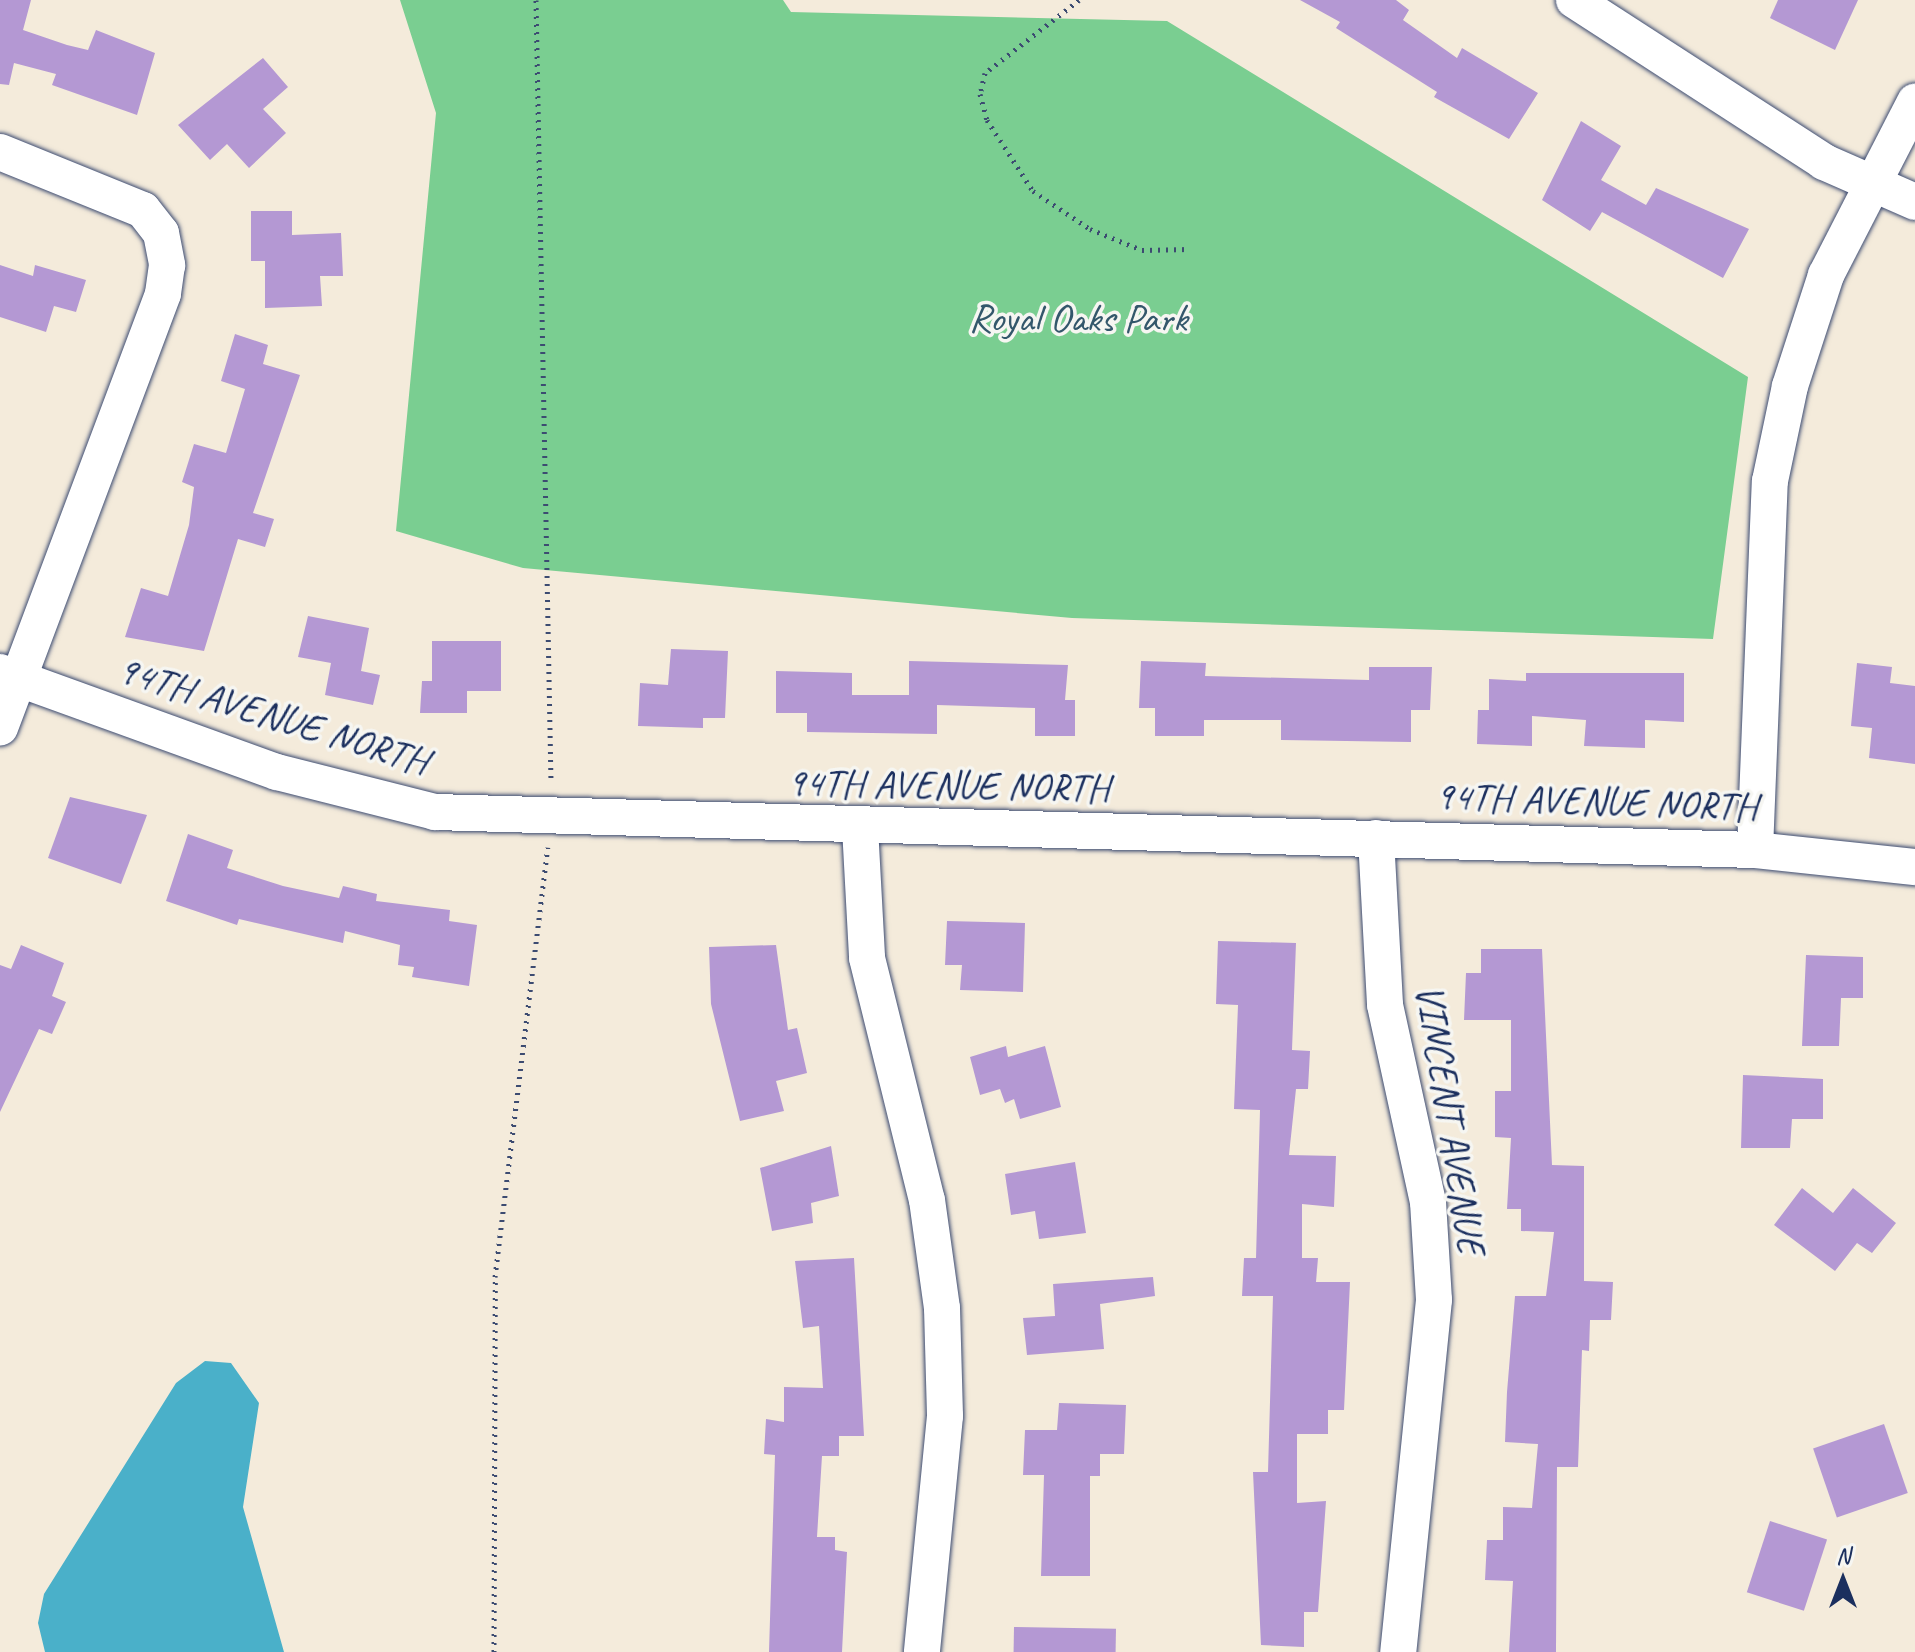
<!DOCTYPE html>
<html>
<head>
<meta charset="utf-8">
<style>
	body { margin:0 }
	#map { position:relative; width:1915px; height:1652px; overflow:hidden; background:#f4ebdb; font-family:Caveat,sans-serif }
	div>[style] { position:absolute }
	.green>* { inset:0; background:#7ace91 }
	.water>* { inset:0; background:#4ab0c9 }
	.building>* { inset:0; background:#b498d3; transform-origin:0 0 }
	.path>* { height:5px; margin-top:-2.5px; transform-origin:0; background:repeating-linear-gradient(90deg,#3c4b71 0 2px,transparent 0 8px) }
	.roads { filter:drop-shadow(0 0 2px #3c4b71) drop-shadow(0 0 2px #3c4b71) }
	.minor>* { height:36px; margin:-18px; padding:0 18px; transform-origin:18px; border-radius:18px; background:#fff }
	span { translate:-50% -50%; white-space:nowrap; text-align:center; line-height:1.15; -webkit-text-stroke:7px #f6f6f2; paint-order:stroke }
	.park-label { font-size:40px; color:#33576b }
	.street-label { font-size:40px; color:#1b2f5e }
	.north { position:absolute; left:1803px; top:1540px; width:80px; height:80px; -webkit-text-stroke:6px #f6f6f2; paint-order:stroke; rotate:0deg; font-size:22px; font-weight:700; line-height:32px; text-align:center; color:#1b2f5e }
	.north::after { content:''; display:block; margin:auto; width:28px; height:36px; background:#1b2f5e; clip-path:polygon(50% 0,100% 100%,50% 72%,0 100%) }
</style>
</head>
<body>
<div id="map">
	<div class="green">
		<i style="clip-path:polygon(400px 0,783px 0,791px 12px,1167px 21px,1748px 377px,1713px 639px,1072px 618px,523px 568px,396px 531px,436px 113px)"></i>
	</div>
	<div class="water">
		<i style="clip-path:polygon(205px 1361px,231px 1363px,259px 1403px,243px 1507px,284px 1652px,45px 1652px,38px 1623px,44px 1594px,176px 1383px)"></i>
	</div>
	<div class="building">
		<i style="clip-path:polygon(0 0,31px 0,23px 30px,67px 45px,88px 50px,96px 30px,155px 53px,137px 115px,52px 85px,56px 74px,14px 63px,9px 85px,0 84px)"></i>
		<i style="clip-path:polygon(1300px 0,1396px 0,1409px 10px,1403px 20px,1457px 58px,1462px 48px,1538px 93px,1509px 139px,1434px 97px,1437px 92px,1336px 28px,1340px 22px)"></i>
		<i style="clip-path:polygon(1778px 0,1858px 0,1835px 50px,1770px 18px)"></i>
		<i style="clip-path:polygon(263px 58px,288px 87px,263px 109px,286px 133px,249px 168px,227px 144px,210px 160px,178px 125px)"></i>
		<i style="clip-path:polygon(1581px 121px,1621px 146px,1601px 180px,1646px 205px,1656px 188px,1749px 229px,1723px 278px,1602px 212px,1590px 231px,1542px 200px)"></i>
		<i style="clip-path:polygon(251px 211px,292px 211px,292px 235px,341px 233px,343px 276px,320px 276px,322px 306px,265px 308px,265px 261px,251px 261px)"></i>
		<i style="clip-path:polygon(0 265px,33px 276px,35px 265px,86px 280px,76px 312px,54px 306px,46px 332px,0 317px)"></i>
		<i style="clip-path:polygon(235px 334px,268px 345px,263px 364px,300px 375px,253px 513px,274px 519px,265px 547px,238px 539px,204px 651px,125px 637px,141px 588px,168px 596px,189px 525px,194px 487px,182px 482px,194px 444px,226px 453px,245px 389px,221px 381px)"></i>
		<i style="clip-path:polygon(308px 616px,369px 628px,361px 671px,380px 675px,373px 705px,325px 695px,331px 663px,298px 657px)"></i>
		<i style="clip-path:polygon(432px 641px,501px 641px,501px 691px,467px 691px,467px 713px,420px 713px,422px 681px,432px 681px)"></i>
		<i style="clip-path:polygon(671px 649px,728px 651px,725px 718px,703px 718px,703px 728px,638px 726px,640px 683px,668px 685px)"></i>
		<i style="clip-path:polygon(909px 661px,1068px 665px,1065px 700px,1075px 700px,1075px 736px,1035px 736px,1035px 708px,937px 705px,937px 734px,807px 732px,807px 713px,776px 713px,776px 671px,852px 673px,852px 695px,909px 695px)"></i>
		<i style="clip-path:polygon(1141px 661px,1206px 663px,1205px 676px,1369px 680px,1369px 667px,1432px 667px,1430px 710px,1411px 710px,1411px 742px,1281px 740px,1281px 720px,1204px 720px,1204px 736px,1155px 736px,1155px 708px,1139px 708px)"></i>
		<i style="clip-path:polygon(1857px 663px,1892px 667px,1890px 683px,1915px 686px,1915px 764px,1869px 758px,1872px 728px,1851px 726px)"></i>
		<i style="clip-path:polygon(1526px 673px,1684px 673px,1684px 722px,1645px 720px,1645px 748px,1584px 746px,1586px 720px,1532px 716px,1532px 746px,1477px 744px,1478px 710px,1489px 710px,1489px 679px,1526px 681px)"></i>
		<i style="clip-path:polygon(70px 797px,147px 815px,121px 884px,48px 858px)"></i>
		<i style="clip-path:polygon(188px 834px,233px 850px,227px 868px,283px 886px,339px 898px,343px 886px,377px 894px,376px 901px,450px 910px,449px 921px,477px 925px,469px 986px,412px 977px,414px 967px,398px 965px,400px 945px,345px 931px,343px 943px,239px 919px,237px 925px,166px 901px)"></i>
		<i style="clip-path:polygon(947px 921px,1025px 923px,1023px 992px,960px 990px,962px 965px,945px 965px)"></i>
		<i style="clip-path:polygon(1218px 941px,1296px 943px,1292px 1050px,1310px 1051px,1308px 1089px,1296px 1089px,1289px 1155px,1336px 1156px,1334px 1207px,1302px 1204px,1302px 1258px,1318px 1258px,1316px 1282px,1350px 1282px,1344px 1410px,1328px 1410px,1328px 1434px,1297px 1434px,1297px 1503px,1326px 1501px,1318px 1612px,1304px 1612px,1304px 1647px,1261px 1645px,1253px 1472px,1268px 1472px,1273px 1296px,1242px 1296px,1244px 1258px,1256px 1258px,1260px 1110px,1234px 1109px,1238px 1005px,1216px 1004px)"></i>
		<i style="clip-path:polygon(21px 945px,64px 963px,52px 996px,66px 1002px,52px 1034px,39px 1029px,0 1112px,0 965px,11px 969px)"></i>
		<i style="clip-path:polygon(776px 945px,788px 1030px,797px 1028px,807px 1073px,776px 1081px,784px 1111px,740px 1121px,711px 1004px,709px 947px)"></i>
		<i style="clip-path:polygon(1481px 949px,1542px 949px,1552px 1165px,1584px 1166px,1584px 1281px,1613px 1282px,1611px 1320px,1590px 1320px,1589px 1351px,1582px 1350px,1578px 1467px,1557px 1467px,1556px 1652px,1509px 1652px,1513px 1581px,1485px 1580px,1487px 1540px,1503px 1540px,1503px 1507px,1532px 1508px,1538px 1444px,1505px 1442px,1507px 1392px,1515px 1296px,1546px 1296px,1554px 1232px,1521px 1231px,1521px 1209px,1507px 1209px,1511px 1138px,1495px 1137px,1495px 1091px,1511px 1091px,1511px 1020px,1464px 1020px,1466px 973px,1481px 973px)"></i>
		<i style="clip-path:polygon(1806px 955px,1863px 957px,1863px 998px,1841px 998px,1839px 1046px,1802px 1046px)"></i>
		<i style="clip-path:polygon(1006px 1046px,1008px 1057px,1045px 1046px,1061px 1107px,1020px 1119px,1014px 1099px,1005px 1103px,1000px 1089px,980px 1095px,970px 1057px)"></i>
		<i style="clip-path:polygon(1743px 1075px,1823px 1079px,1823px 1119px,1792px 1119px,1790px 1148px,1741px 1148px)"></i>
		<i style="clip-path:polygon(831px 1146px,839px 1196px,811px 1203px,813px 1223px,772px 1231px,760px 1168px)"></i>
		<i style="clip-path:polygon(1075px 1162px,1086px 1233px,1039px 1239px,1035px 1211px,1011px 1215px,1005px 1174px)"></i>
		<i style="clip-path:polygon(1802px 1188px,1833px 1213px,1853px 1188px,1896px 1223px,1872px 1253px,1857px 1243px,1835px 1271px,1774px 1225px)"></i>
		<i style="clip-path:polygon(854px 1258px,864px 1436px,839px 1436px,839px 1456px,822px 1456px,817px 1537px,835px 1537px,835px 1550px,847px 1552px,842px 1652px,769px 1652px,775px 1455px,764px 1454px,766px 1419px,784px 1422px,784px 1387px,823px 1388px,819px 1326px,803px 1328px,795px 1261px)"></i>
		<i style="clip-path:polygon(1153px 1277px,1155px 1296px,1100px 1304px,1104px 1349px,1027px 1355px,1023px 1318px,1055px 1316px,1053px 1284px)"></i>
		<i style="clip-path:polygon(1059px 1403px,1126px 1405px,1124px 1454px,1100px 1454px,1100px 1476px,1090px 1476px,1090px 1576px,1041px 1576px,1044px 1475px,1023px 1475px,1025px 1430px,1057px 1430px)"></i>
		<i style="left:1884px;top:1424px;width:73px;height:75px;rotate:71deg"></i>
		<i style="left:1770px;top:1521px;width:60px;height:75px;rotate:18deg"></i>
		<i style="left:1014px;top:1627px;width:102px;height:25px;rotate:1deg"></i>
	</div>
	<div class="path">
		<i style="left:536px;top:0;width:783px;rotate:88.9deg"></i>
		<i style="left:1079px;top:0;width:119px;rotate:142.2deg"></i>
		<i style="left:985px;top:73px;width:22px;rotate:103deg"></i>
		<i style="left:980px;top:94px;width:27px;rotate:75deg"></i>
		<i style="left:987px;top:120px;width:85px;rotate:57.1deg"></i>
		<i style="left:1033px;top:191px;width:69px;rotate:33.7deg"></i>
		<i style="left:1090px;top:229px;width:56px;rotate:22deg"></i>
		<i style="left:1142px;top:250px;width:48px;rotate:-1.2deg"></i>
		<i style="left:494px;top:1652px;width:375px;rotate:-89.8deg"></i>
		<i style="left:495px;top:1277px;width:433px;rotate:-83deg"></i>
	</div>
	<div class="roads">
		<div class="minor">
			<i style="left:1574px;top:0;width:298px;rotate:32.9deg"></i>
			<i style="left:1824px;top:162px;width:99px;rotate:23.7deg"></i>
			<i style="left:0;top:152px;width:154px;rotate:22.1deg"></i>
			<i style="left:143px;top:210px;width:29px;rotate:52deg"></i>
			<i style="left:161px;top:233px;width:33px;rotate:79deg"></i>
			<i style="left:167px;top:265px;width:29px;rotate:98deg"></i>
			<i style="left:163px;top:294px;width:463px;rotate:110.6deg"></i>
			<i style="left:0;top:672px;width:294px;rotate:19.9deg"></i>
			<i style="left:277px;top:772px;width:163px;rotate:14.2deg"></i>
			<i style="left:435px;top:812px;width:1321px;rotate:1.65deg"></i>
			<i style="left:1755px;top:850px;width:161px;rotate:6.1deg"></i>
			<i style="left:860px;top:827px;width:131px;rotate:86.9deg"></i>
			<i style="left:867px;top:958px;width:249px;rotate:76.1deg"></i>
			<i style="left:927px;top:1200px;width:109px;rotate:82.1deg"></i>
			<i style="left:942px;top:1308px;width:108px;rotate:88.4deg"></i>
			<i style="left:945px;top:1416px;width:237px;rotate:95.6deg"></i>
			<i style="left:1376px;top:838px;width:167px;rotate:86.9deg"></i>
			<i style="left:1385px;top:1005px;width:202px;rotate:77.7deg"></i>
			<i style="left:1428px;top:1202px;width:98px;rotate:86.5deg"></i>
			<i style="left:1434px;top:1300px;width:354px;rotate:95.8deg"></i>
			<i style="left:1755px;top:850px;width:369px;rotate:-87.7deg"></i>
			<i style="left:1770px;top:481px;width:97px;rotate:-78.1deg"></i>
			<i style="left:1790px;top:386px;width:117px;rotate:-72deg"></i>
			<i style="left:1826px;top:275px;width:195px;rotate:-62.8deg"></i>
		</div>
	</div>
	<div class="park-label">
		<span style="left:1078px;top:318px">Royal Oaks Park</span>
	</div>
	<div class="street-label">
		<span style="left:273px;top:715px;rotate:17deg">94TH AVENUE NORTH</span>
		<span style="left:948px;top:785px;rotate:1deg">94TH AVENUE NORTH</span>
		<span style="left:1596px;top:801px;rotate:2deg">94TH AVENUE NORTH</span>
		<span style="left:1451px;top:1119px;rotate:81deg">VINCENT AVENUE</span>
	</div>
	<div class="north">N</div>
</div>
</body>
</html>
